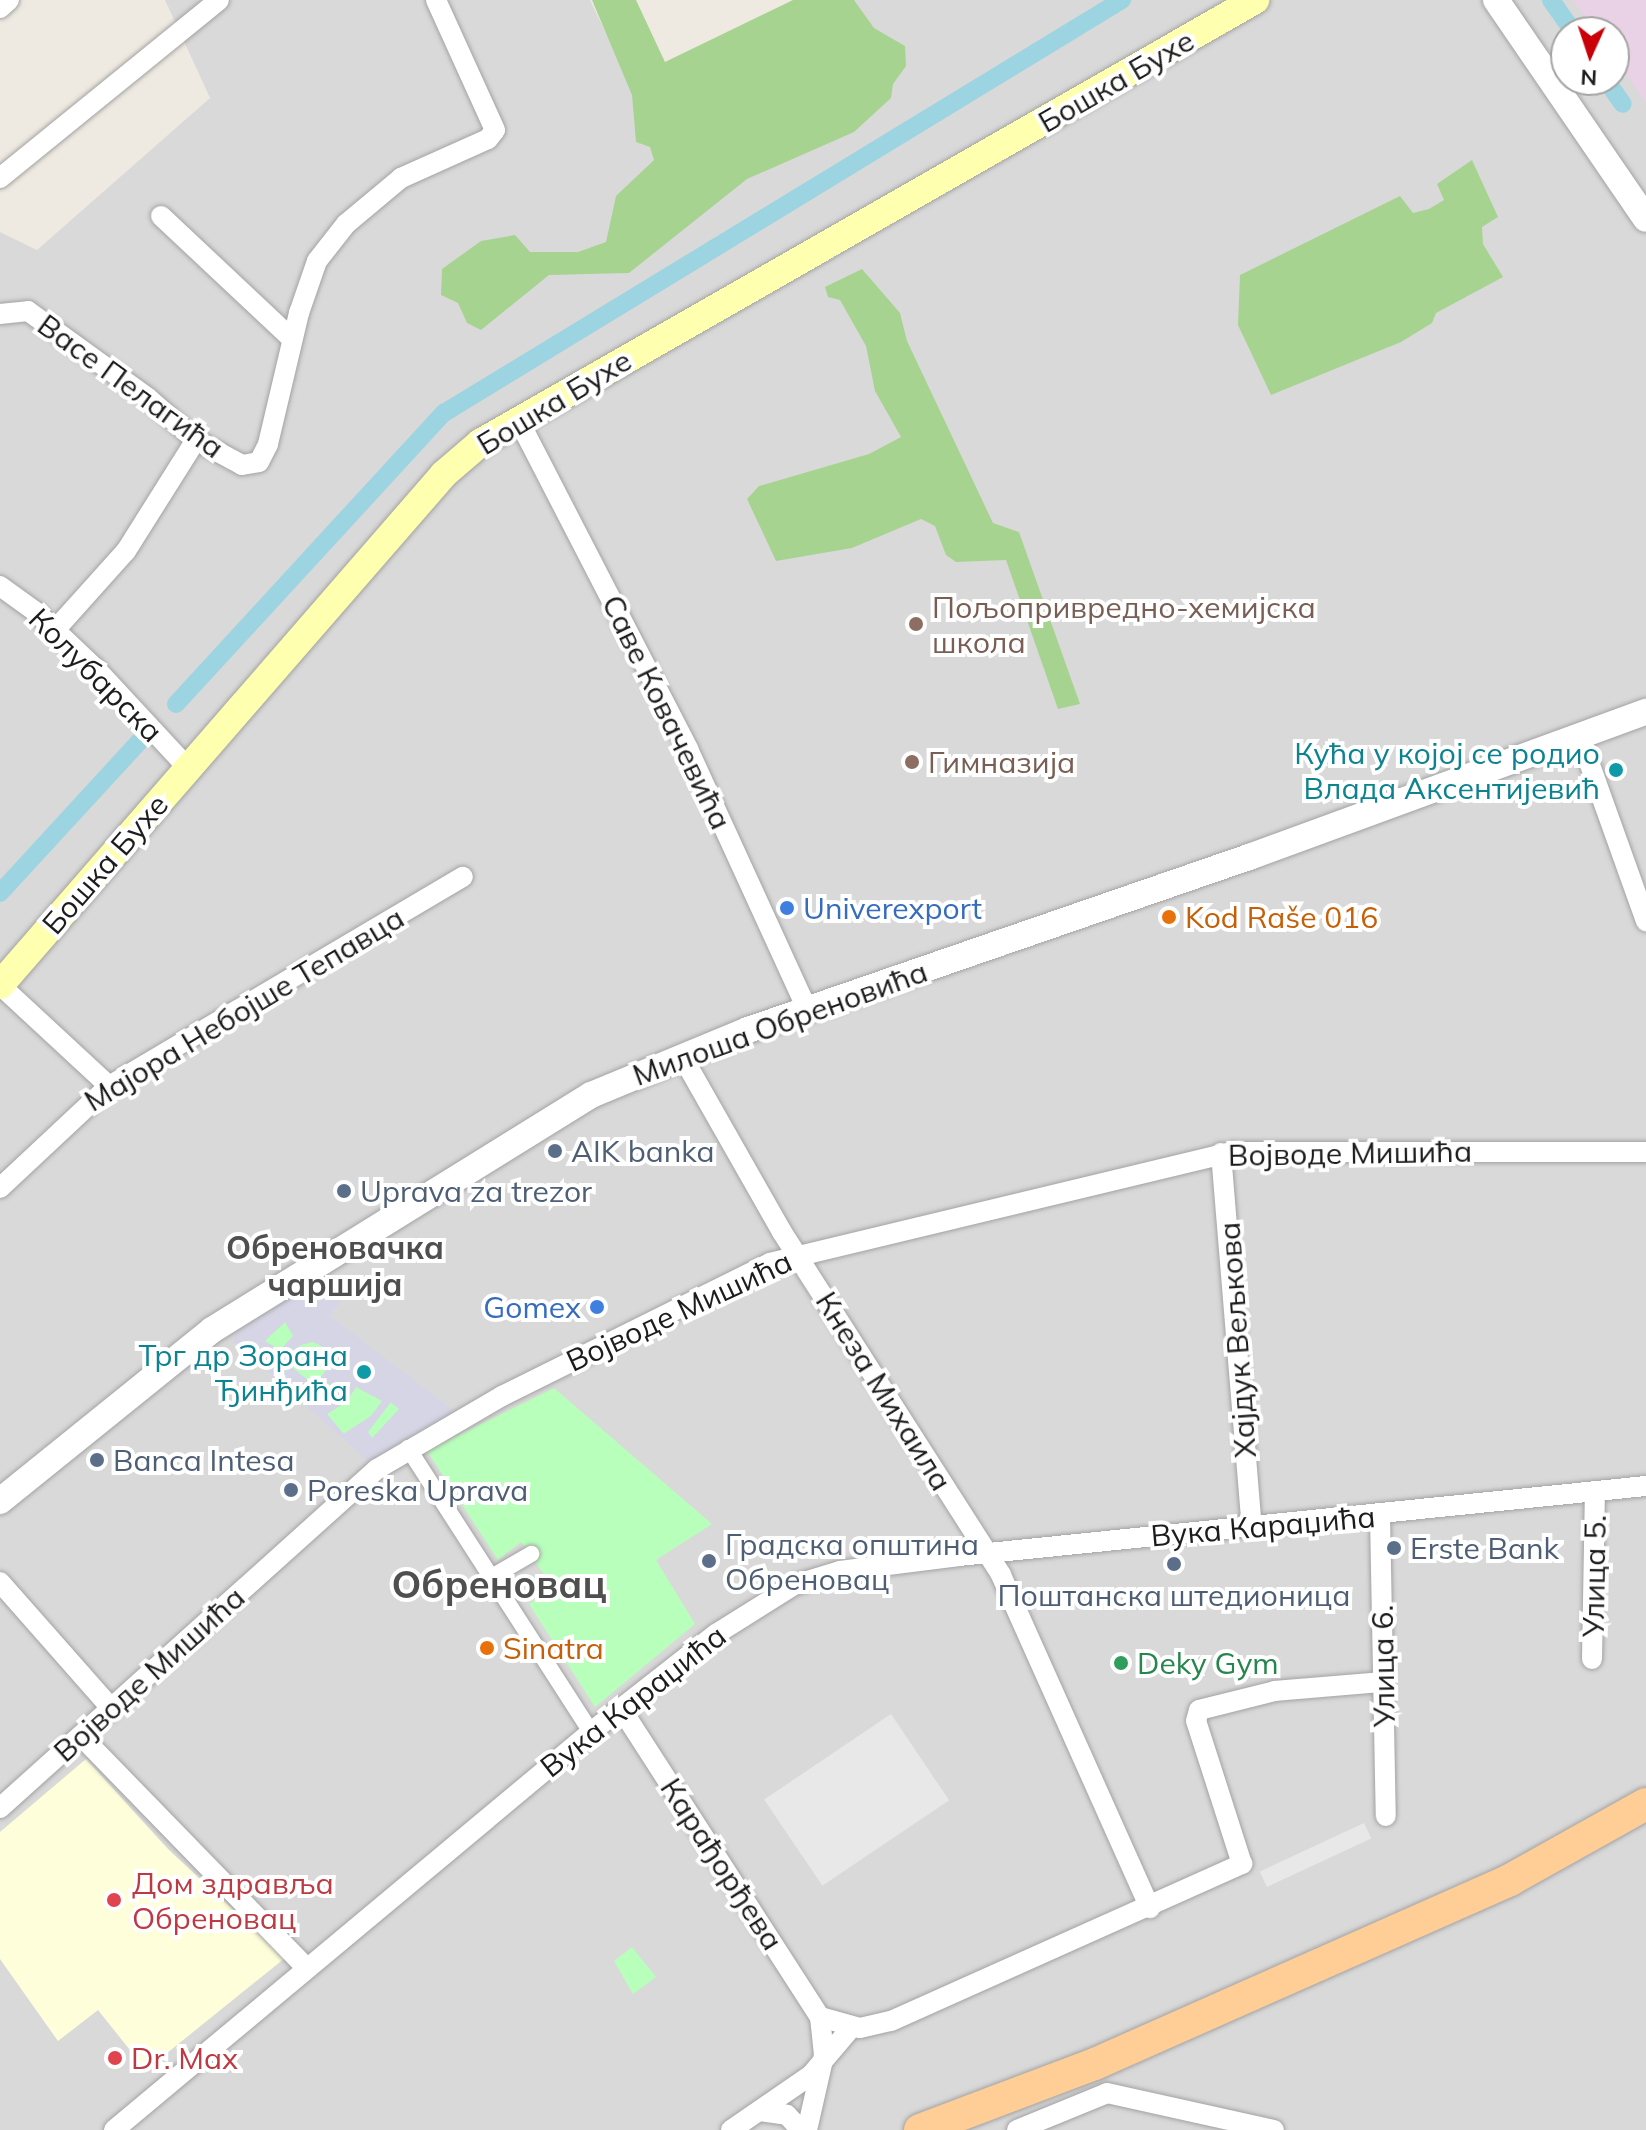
<!DOCTYPE html>
<html>
<head>
<meta charset="utf-8">
<style>
	body { margin:0 }
	#map { position:relative; width:1646px; height:2130px; overflow:hidden; background:#efeae1; font-family:Mulish,sans-serif }
	div>[style] { position:absolute }
	.residential>* { inset:0; background:#dad9d9 }
	.industrial>* { inset:0; background:#e9d2e5 }
	.education>* { inset:0; background:#fffeda }
	.forest>* { inset:0; background:#a7d391 }
	.park>* { inset:0; background:#b8ffbb }
	.round { border-radius:50% }
	.parking>* { inset:0; background:#e8e8e8; transform-origin:0 0 }
	.plaza>* { inset:0; background:#d5d5e5 }
	.canal>* { height:18px; margin:-9px; padding:0 9px; transform-origin:9px; border-radius:9px; background:#9cd4e1 }
	.roads { filter:drop-shadow(0 0 2px #a3a3a3) drop-shadow(0 0 2px #a3a3a3) }
	.pedestrian>* { height:16px; margin:-8px; padding:0 8px; transform-origin:8px; border-radius:8px; background:#fff }
	.minor>* { height:20px; margin:-10px; padding:0 10px; transform-origin:10px; border-radius:10px; background:#fff }
	.tertiary>* { height:26px; margin:-13px; padding:0 13px; transform-origin:13px; border-radius:13px; background:#fff }
	.secondary>* { height:28px; margin:-14px; padding:0 14px; transform-origin:14px; border-radius:14px; background:#feffaf }
	.primary>* { height:32px; margin:-16px; padding:0 16px; transform-origin:16px; border-radius:16px; background:#ffce96 }
	.dots>* { width:22px; height:22px; translate:-50% -50%; box-sizing:border-box; border:4px solid #fff; border-radius:50% }
	span { translate:-50% -50%; white-space:nowrap; text-align:center; line-height:1.15; -webkit-text-stroke:8px #fff; paint-order:stroke }
	.street-label { font-size:30px; color:#1c1c1c }
	.education-label { font-size:30px; color:#785e54 }
	.left { translate:0 -50%; text-align:left }
	.culture-label { font-size:30px; color:#0d838f }
	.right { translate:-100% -50%; text-align:right }
	.shop-label { font-size:30px; color:#366cbe }
	.food-label { font-size:30px; color:#c56008 }
	.service-label { font-size:30px; color:#4e5e75 }
	.leisure-label { font-size:30px; color:#27864d }
	.health-label { font-size:30px; color:#be3a42 }
	.neighbourhood-label { font-size:32px; color:#4f4f4f; font-weight:700 }
	.district-label { font-size:38px; color:#4f4f4f; font-weight:700 }
	.north { position:absolute; left:1550px; top:16px; width:80px; height:80px; box-sizing:border-box; background:#fff; border:2px solid #a4a4a4; border-radius:50%; rotate:183deg; font-size:22px; font-weight:700; line-height:32px; text-align:center; color:#1c1c1c }
	.north::after { content:''; display:block; margin:auto; width:28px; height:36px; background:#c90007; clip-path:polygon(50% 0,100% 100%,50% 72%,0 100%) }
</style>
</head>
<body>
<div id="map">
	<div class="residential">
		<i style="clip-path:polygon(evenodd,165px 0,590px 0,633px 89px,818px 0,1646px 0,1646px 2130px,0 2130px,0 232px,37px 250px,210px 98px,165px 0,1566px 32px,1614px 32px,1614px 80px,1566px 80px,1566px 32px)"></i>
	</div>
	<div class="industrial">
		<i style="clip-path:polygon(1573px 0,1646px 0,1646px 102px,1614px 57px,1614px 32px,1596px 32px)"></i>
	</div>
	<div class="education">
		<i style="clip-path:polygon(86px 1759px,168px 1849px,285px 1958px,146px 2070px,98px 2010px,58px 2041px,0 1959px,0 1832px)"></i>
	</div>
	<div class="forest">
		<i style="clip-path:polygon(592px 0,636px 0,665px 62px,793px 0,854px 0,874px 28px,905px 46px,906px 66px,893px 84px,891px 98px,854px 132px,747px 179px,629px 273px,549px 275px,481px 330px,467px 323px,458px 303px,441px 295px,442px 269px,481px 241px,515px 235px,530px 252px,578px 252px,606px 242px,616px 196px,654px 160px,650px 147px,636px 142px,632px 95px)"></i>
		<i style="clip-path:polygon(1472px 160px,1498px 217px,1482px 227px,1483px 244px,1503px 277px,1436px 313px,1432px 323px,1401px 342px,1271px 395px,1238px 325px,1240px 275px,1400px 196px,1413px 213px,1429px 209px,1444px 200px,1437px 184px)"></i>
		<i style="clip-path:polygon(862px 269px,900px 313px,907px 341px,993px 523px,1019px 532px,1080px 704px,1058px 709px,1006px 560px,956px 562px,946px 555px,935px 526px,921px 519px,852px 548px,776px 561px,747px 499px,759px 486px,869px 454px,901px 437px,875px 391px,866px 346px,840px 300px,828px 297px,825px 287px)"></i>
	</div>
	<div class="park">
		<i style="clip-path:polygon(285px 1322px,294px 1336px,280px 1350px,264px 1341px)"></i>
		<i class="round" style="left:292px;top:1342px;width:38px;height:38px"></i>
		<i style="clip-path:polygon(356px 1387px,383px 1401px,371px 1416px,343px 1434px,327px 1414px,346px 1402px)"></i>
		<i style="clip-path:polygon(554px 1388px,712px 1524px,656px 1560px,695px 1624px,595px 1707px,529px 1604px,553px 1587px,521px 1542px,498px 1560px,427px 1451px)"></i>
		<i style="clip-path:polygon(390px 1402px,399px 1409px,373px 1439px,367px 1432px)"></i>
		<i style="clip-path:polygon(632px 1947px,656px 1977px,633px 1994px,614px 1961px)"></i>
	</div>
	<div class="parking">
		<i style="left:891px;top:1714px;width:104px;height:153px;rotate:56deg"></i>
		<i style="left:1364px;top:1823px;width:17px;height:115px;rotate:65deg"></i>
	</div>
	<div class="plaza">
		<i style="clip-path:polygon(evenodd,323px 1273px,338px 1275px,346px 1294px,330px 1316px,462px 1417px,377px 1469px,234px 1342px,236px 1326px,323px 1273px,285px 1322px,293px 1336px,280px 1350px,265px 1341px,285px 1322px,323px 1273px,313px 1342px,325px 1348px,330px 1365px,320px 1378px,308px 1380px,293px 1368px,292px 1355px,301px 1345px,313px 1342px,323px 1273px,356px 1387px,382px 1401px,371px 1416px,344px 1434px,327px 1414px,346px 1402px,356px 1387px,323px 1273px,391px 1402px,399px 1409px,372px 1438px,368px 1432px,391px 1402px)"></i>
	</div>
	<div class="canal">
		<i style="left:1551px;top:0;width:39px;rotate:55deg"></i>
		<i style="left:1606px;top:80px;width:29px;rotate:55deg"></i>
		<i style="left:176px;top:704px;width:396px;rotate:-47.4deg"></i>
		<i style="left:444px;top:413px;width:794px;rotate:-31.35deg"></i>
		<i style="left:0;top:893px;width:205px;rotate:-47.4deg"></i>
	</div>
	<div class="roads">
		<div class="pedestrian">
			<i style="left:408px;top:1448px;width:338px;rotate:57.2deg"></i>
			<i style="left:490px;top:1578px;width:48px;rotate:-30.3deg"></i>
		</div>
		<div class="minor">
			<i style="left:0;top:8px;width:12px;rotate:-42deg"></i>
			<i style="left:0;top:178px;width:282px;rotate:-39.1deg"></i>
			<i style="left:161px;top:216px;width:180px;rotate:43.2deg"></i>
			<i style="left:0;top:314px;width:28px;rotate:-6deg"></i>
			<i style="left:28px;top:311px;width:148px;rotate:35.9deg"></i>
			<i style="left:148px;top:398px;width:64px;rotate:41.2deg"></i>
			<i style="left:196px;top:440px;width:52px;rotate:28.5deg"></i>
			<i style="left:242px;top:465px;width:17px;rotate:-10deg"></i>
			<i style="left:259px;top:462px;width:20px;rotate:-63deg"></i>
			<i style="left:268px;top:444px;width:135px;rotate:-76.7deg"></i>
			<i style="left:299px;top:313px;width:55px;rotate:-70.9deg"></i>
			<i style="left:317px;top:261px;width:47px;rotate:-51.9deg"></i>
			<i style="left:346px;top:224px;width:72px;rotate:-39.9deg"></i>
			<i style="left:401px;top:178px;width:95px;rotate:-24.1deg"></i>
			<i style="left:488px;top:139px;width:11px;rotate:-52deg"></i>
			<i style="left:495px;top:130px;width:143px;rotate:-114.4deg"></i>
			<i style="left:518px;top:419px;width:371px;rotate:62.7deg"></i>
			<i style="left:688px;top:749px;width:286px;rotate:65.4deg"></i>
			<i style="left:0;top:586px;width:44px;rotate:35.8deg"></i>
			<i style="left:36px;top:612px;width:83px;rotate:43.5deg"></i>
			<i style="left:96px;top:669px;width:137px;rotate:47.1deg"></i>
			<i style="left:55px;top:630px;width:106px;rotate:-48.1deg"></i>
			<i style="left:126px;top:551px;width:131px;rotate:-57.8deg"></i>
			<i style="left:1579px;top:734px;width:199px;rotate:70.3deg"></i>
			<i style="left:0;top:985px;width:149px;rotate:42.8deg"></i>
			<i style="left:682px;top:1056px;width:202px;rotate:60.4deg"></i>
			<i style="left:782px;top:1232px;width:407px;rotate:57.4deg"></i>
			<i style="left:1001px;top:1575px;width:365px;rotate:65.9deg"></i>
			<i style="left:1221px;top:1153px;width:375px;rotate:85.3deg"></i>
			<i style="left:0;top:1188px;width:149px;rotate:-43.1deg"></i>
			<i style="left:109px;top:1086px;width:411px;rotate:-30.6deg"></i>
			<i style="left:1380px;top:1516px;width:300px;rotate:88.9deg"></i>
			<i style="left:0;top:1582px;width:168px;rotate:48.6deg"></i>
			<i style="left:1592px;top:1659px;width:167px;rotate:-89deg"></i>
			<i style="left:622px;top:1710px;width:365px;rotate:57.2deg"></i>
			<i style="left:820px;top:2017px;width:41px;rotate:15.4deg"></i>
			<i style="left:860px;top:2028px;width:32px;rotate:-13deg"></i>
			<i style="left:891px;top:2021px;width:385px;rotate:-24.1deg"></i>
			<i style="left:1242px;top:1864px;width:150px;rotate:-107.8deg"></i>
			<i style="left:1196px;top:1721px;width:11px;rotate:-75deg"></i>
			<i style="left:1199px;top:1710px;width:78px;rotate:-14deg"></i>
			<i style="left:1275px;top:1691px;width:108px;rotate:-4.8deg"></i>
			<i style="left:81px;top:1736px;width:324px;rotate:45.8deg"></i>
			<i style="left:0;top:1808px;width:507px;rotate:-41.96deg"></i>
			<i style="left:377px;top:1469px;width:145px;rotate:-30.3deg"></i>
			<i style="left:502px;top:1396px;width:299px;rotate:-26.4deg"></i>
			<i style="left:770px;top:1263px;width:477px;rotate:-13.5deg"></i>
			<i style="left:1234px;top:1152px;width:412px"></i>
			<i style="left:760px;top:2111px;width:27px;rotate:8deg"></i>
			<i style="left:787px;top:2115px;width:21px;rotate:47deg"></i>
			<i style="left:114px;top:2130px;width:621px;rotate:-39.84deg"></i>
			<i style="left:591px;top:1732px;width:159px;rotate:-38.1deg"></i>
			<i style="left:716px;top:1634px;width:92px;rotate:-32.1deg"></i>
			<i style="left:794px;top:1585px;width:48px;rotate:-16.9deg"></i>
			<i style="left:840px;top:1571px;width:120px;rotate:-7.2deg"></i>
			<i style="left:959px;top:1556px;width:691px;rotate:-5.82deg"></i>
			<i style="left:731px;top:2130px;width:97px;rotate:-34.5deg"></i>
			<i style="left:811px;top:2075px;width:62px;rotate:-49.6deg"></i>
			<i style="left:807px;top:2130px;width:77px;rotate:-77.2deg"></i>
			<i style="left:824px;top:2055px;width:38px;rotate:-96deg"></i>
			<i style="left:1017px;top:2130px;width:97px;rotate:-22.3deg"></i>
			<i style="left:1107px;top:2093px;width:171px;rotate:12.5deg"></i>
		</div>
		<div class="tertiary">
			<i style="left:1496px;top:0;width:265px;rotate:55.6deg"></i>
			<i style="left:0;top:1501px;width:272px;rotate:-38.9deg"></i>
			<i style="left:212px;top:1330px;width:446px;rotate:-31.8deg"></i>
			<i style="left:591px;top:1095px;width:170px;rotate:-22.5deg"></i>
			<i style="left:748px;top:1030px;width:530px;rotate:-19.05deg"></i>
			<i style="left:1249px;top:857px;width:423px;rotate:-20.1deg"></i>
		</div>
		<div class="secondary">
			<i style="left:0;top:985px;width:677px;rotate:-49.01deg"></i>
			<i style="left:444px;top:474px;width:48px;rotate:-40.7deg"></i>
			<i style="left:480px;top:443px;width:893px;rotate:-29.75deg"></i>
		</div>
		<div class="primary">
			<i style="left:920px;top:2130px;width:187px;rotate:-20.7deg"></i>
			<i style="left:1095px;top:2064px;width:454px;rotate:-23.9deg"></i>
			<i style="left:1510px;top:1880px;width:156px;rotate:-29.2deg"></i>
		</div>
	</div>
	<div class="dots">
		<i style="left:916px;top:624px;background:#8d6e63"></i>
		<i style="left:912px;top:762px;background:#8d6e63"></i>
		<i style="left:1616px;top:770px;background:#0f9aa8"></i>
		<i style="left:787px;top:908px;background:#3f7fe0"></i>
		<i style="left:1169px;top:917px;background:#e8710a"></i>
		<i style="left:555px;top:1151px;background:#5c6f8a"></i>
		<i style="left:344px;top:1191px;background:#5c6f8a"></i>
		<i style="left:597px;top:1307px;background:#3f7fe0"></i>
		<i style="left:364px;top:1372px;background:#0f9aa8"></i>
		<i style="left:97px;top:1460px;background:#5c6f8a"></i>
		<i style="left:291px;top:1490px;background:#5c6f8a"></i>
		<i style="left:1394px;top:1548px;background:#5c6f8a"></i>
		<i style="left:709px;top:1561px;background:#5c6f8a"></i>
		<i style="left:1174px;top:1564px;background:#5c6f8a"></i>
		<i style="left:487px;top:1648px;background:#e8710a"></i>
		<i style="left:1121px;top:1663px;background:#2e9e5b"></i>
		<i style="left:114px;top:1900px;background:#e0444e"></i>
		<i style="left:115px;top:2058px;background:#e0444e"></i>
	</div>
	<div class="street-label">
		<span style="left:1116px;top:81px;rotate:-30deg">Бошка Бухе</span>
		<span style="left:131px;top:386px;rotate:36deg">Васе Пелагића</span>
		<span style="left:554px;top:402px;rotate:-31deg">Бошка Бухе</span>
		<span style="left:96px;top:675px;rotate:45deg">Колубарска</span>
		<span style="left:667px;top:712px;rotate:64deg">Саве Ковачевића</span>
		<span style="left:105px;top:864px;rotate:-49deg">Бошка Бухе</span>
		<span style="left:244px;top:1009px;rotate:-31deg">Мајора Небојше Тепавца</span>
		<span style="left:780px;top:1023px;rotate:-20deg">Милоша Обреновића</span>
		<span style="left:1350px;top:1153px;rotate:-1deg">Војводе Мишића</span>
		<span style="left:679px;top:1311px;rotate:-25deg">Војводе Мишића</span>
		<span style="left:1237px;top:1340px;rotate:-94deg">Хајдук Вељкова</span>
		<span style="left:884px;top:1391px;rotate:58deg">Кнеза Михаила</span>
		<span style="left:1263px;top:1526px;rotate:-5deg">Вука Караџића</span>
		<span style="left:1594px;top:1576px;rotate:-89deg">Улица 5.</span>
		<span style="left:1383px;top:1666px;rotate:-91deg">Улица 6.</span>
		<span style="left:149px;top:1674px;rotate:-42deg">Војводе Мишића</span>
		<span style="left:633px;top:1701px;rotate:-38deg">Вука Караџића</span>
		<span style="left:722px;top:1864px;rotate:57deg">Карађорђева</span>
	</div>
	<div class="education-label">
		<span class="left" style="left:932px;top:624px">Пољопривредно-хемијска<br>школа</span>
		<span class="left" style="left:928px;top:762px">Гимназија</span>
	</div>
	<div class="culture-label">
		<span class="right" style="left:1600px;top:770px">Кућа у којој се родио<br>Влада Аксентијевић</span>
		<span class="right" style="left:348px;top:1372px">Трг др Зорана<br>Ђинђића</span>
	</div>
	<div class="shop-label">
		<span class="left" style="left:803px;top:908px">Univerexport</span>
		<span class="right" style="left:581px;top:1307px">Gomex</span>
	</div>
	<div class="food-label">
		<span class="left" style="left:1185px;top:917px">Kod Raše 016</span>
		<span class="left" style="left:503px;top:1648px">Sinatra</span>
	</div>
	<div class="service-label">
		<span class="left" style="left:571px;top:1151px">AIK banka</span>
		<span class="left" style="left:360px;top:1191px">Uprava za trezor</span>
		<span class="left" style="left:113px;top:1460px">Banca Intesa</span>
		<span class="left" style="left:307px;top:1490px">Poreska Uprava</span>
		<span class="left" style="left:725px;top:1561px">Градска општина<br>Обреновац</span>
		<span class="left" style="left:1410px;top:1548px">Erste Bank</span>
		<span style="left:1174px;top:1595px">Поштанска штедионица</span>
	</div>
	<div class="leisure-label">
		<span class="left" style="left:1137px;top:1663px">Deky Gym</span>
	</div>
	<div class="health-label">
		<span class="left" style="left:132px;top:1900px">Дом здравља<br>Обреновац</span>
		<span class="left" style="left:131px;top:2058px">Dr. Max</span>
	</div>
	<div class="neighbourhood-label">
		<span style="left:335px;top:1266px">Обреновачка<br>чаршија</span>
	</div>
	<div class="district-label">
		<span style="left:499px;top:1585px">Обреновац</span>
	</div>
	<div class="north">N</div>
</div>
</body>
</html>
